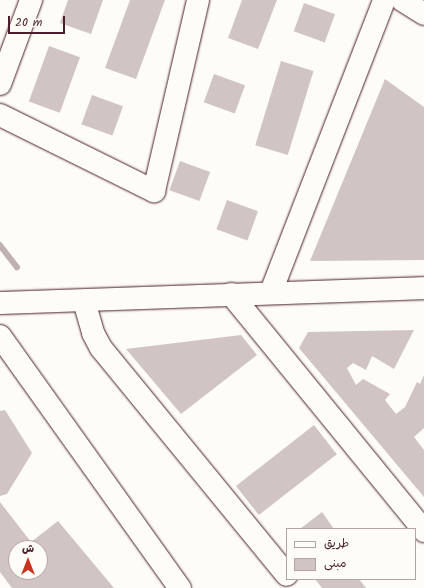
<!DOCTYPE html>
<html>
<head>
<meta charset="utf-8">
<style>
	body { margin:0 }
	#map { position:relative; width:424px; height:588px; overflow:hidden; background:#fdfcf7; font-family:Kalam,"Playpen Sans Arabic",sans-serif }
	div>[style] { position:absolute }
	.stream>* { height:5.5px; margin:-2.75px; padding:0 2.75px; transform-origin:2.75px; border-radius:2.75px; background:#c0b1b1 }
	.building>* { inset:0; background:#d0c5c4; transform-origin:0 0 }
	.roads { filter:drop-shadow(0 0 1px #4a1f2b) drop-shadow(0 0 1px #4a1f2b) }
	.minor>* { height:22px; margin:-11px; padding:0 11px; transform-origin:11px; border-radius:11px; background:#fdfcf7 }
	span { translate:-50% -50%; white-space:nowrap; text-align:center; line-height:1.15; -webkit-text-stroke:4px #fdfcf7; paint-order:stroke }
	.legend { position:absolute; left:286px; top:528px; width:130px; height:52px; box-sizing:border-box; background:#fdfcf7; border:1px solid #b5a4a5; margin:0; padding:5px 7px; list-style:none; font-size:12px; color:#4a1f2b }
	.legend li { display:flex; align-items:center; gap:8px; height:20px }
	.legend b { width:20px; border:1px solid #b5a4a5 }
	.north { position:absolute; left:8px; top:540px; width:40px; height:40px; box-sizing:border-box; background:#fdfcf7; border:1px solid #b5a4a5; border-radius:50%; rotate:0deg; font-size:11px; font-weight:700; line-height:16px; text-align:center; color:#4a1f2b }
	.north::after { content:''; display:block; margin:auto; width:14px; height:18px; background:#c8321e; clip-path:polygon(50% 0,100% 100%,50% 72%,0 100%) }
	.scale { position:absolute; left:8px; top:16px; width:57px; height:18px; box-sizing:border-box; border:2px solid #4a1f2b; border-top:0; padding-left:5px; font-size:12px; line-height:14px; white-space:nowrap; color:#4a1f2b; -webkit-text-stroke:3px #fdfcf7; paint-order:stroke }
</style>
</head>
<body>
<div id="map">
	<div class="stream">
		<i style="left:0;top:245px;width:28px;rotate:52deg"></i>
	</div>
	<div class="building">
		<i style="clip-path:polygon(68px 0,103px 0,91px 34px,60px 23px)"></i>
		<i style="clip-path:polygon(130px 0,165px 0,136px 79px,105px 68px)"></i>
		<i style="clip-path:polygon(242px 0,277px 0,258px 49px,228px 38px)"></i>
		<i style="left:304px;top:3px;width:33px;height:30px;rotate:20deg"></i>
		<i style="left:49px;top:46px;width:33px;height:59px;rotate:20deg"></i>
		<i style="left:281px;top:61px;width:34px;height:88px;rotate:17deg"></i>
		<i style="left:214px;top:74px;width:33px;height:30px;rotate:20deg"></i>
		<i style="clip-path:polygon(385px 79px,424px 107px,424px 260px,310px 261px)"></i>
		<i style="left:92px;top:95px;width:33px;height:31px;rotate:20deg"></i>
		<i style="left:180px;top:161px;width:32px;height:31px;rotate:20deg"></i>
		<i style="left:227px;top:200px;width:33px;height:31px;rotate:20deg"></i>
		<i style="clip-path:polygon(414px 330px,394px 369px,372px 356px,366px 370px,353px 363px,347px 368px,356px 385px,363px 379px,390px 394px,385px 400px,396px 414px,405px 407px,417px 382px,420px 384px,424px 375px,424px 428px,414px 437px,424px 450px,424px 497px,299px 348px,308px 332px)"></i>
		<i style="clip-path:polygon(241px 335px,257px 355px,181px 414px,126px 349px)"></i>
		<i style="clip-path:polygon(5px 410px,32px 453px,7px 494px,0 496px,0 411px)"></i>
		<i style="left:314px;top:425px;width:37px;height:99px;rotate:52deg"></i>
		<i style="clip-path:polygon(evenodd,0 502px,31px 542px,58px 521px,114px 588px,12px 588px,0 572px,0 502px,16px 548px,40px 548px,40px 572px,16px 572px,16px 548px)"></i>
		<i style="clip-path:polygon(322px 512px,334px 529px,300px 529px)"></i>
		<i style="clip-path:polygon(315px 579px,359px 579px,366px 588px,322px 588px)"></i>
	</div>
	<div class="roads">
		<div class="minor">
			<i style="left:402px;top:0;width:26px;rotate:32deg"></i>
			<i style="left:0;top:84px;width:90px;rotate:-69.7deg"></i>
			<i style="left:0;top:115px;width:172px;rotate:26.3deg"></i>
			<i style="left:154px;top:191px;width:196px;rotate:-77deg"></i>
			<i style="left:271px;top:292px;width:313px;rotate:-68.8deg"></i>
			<i style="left:231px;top:294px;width:306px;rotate:50.8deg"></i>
			<i style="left:84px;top:301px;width:33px;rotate:74deg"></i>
			<i style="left:93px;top:333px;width:17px;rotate:62deg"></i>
			<i style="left:101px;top:348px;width:293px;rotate:50.7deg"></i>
			<i style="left:0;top:303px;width:424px;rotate:-2deg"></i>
			<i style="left:0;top:336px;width:310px;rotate:54.5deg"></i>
		</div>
	</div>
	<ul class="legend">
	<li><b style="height:5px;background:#fdfcf7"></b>طريق</li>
	<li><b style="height:11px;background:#d0c5c4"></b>مبنى</li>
	</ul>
	<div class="north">ش</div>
	<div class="scale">20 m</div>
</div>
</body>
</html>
